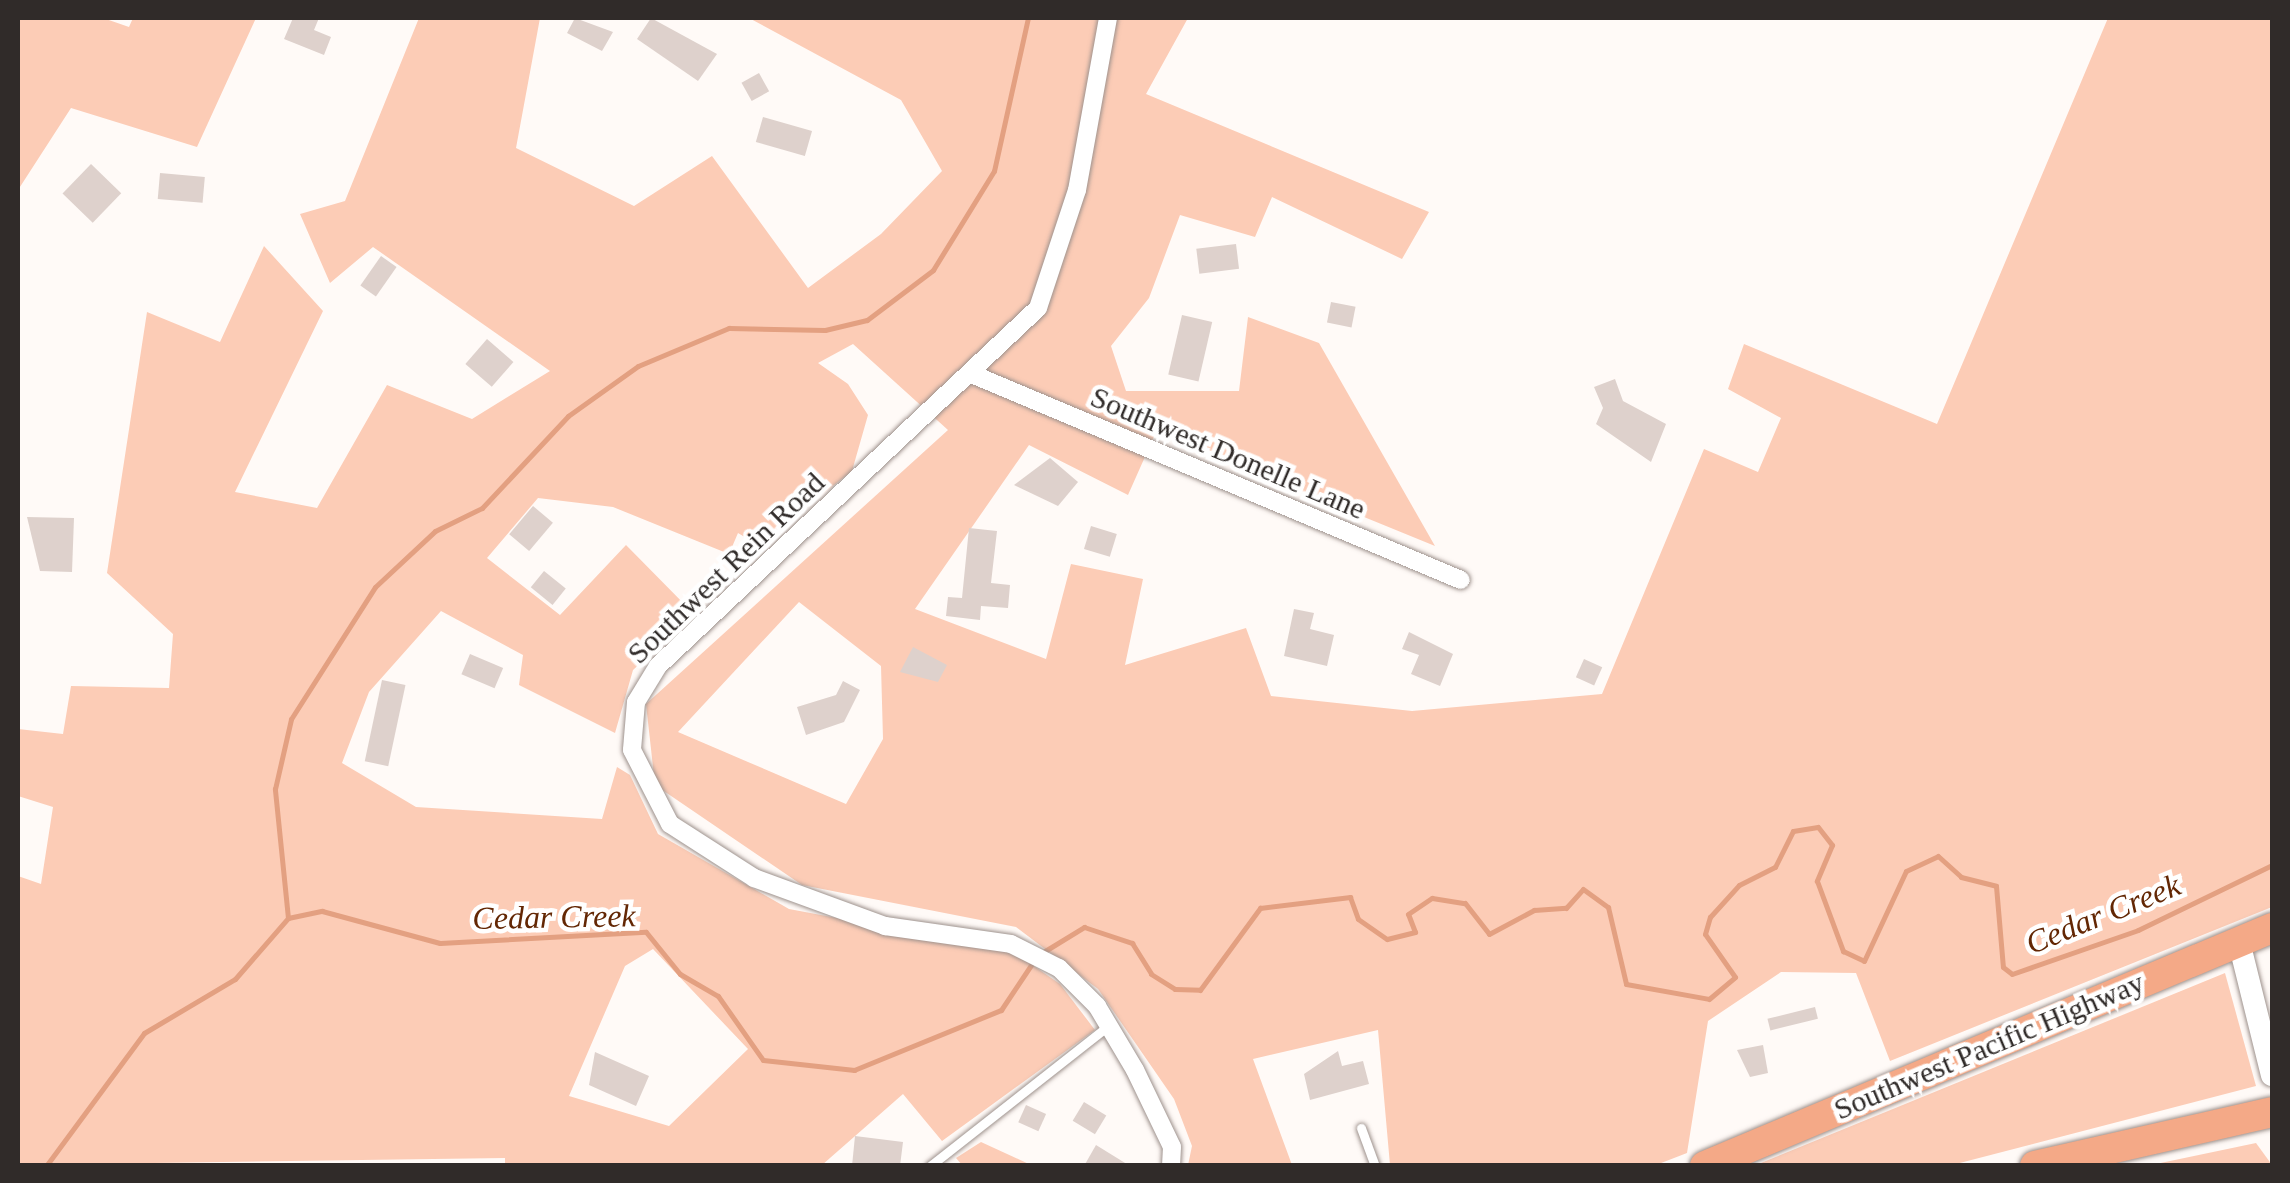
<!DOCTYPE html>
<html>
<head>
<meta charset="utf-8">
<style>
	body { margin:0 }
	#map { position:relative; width:2290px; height:1183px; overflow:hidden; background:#fffaf7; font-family:Georgia,serif }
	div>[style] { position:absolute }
	.green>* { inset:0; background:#fcccb6 }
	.stream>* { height:5px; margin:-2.5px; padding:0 2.5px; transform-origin:2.5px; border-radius:2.5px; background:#e3a081 }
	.building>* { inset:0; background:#ded1cc; transform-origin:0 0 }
	.roads { filter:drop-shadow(0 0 2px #9e928d) drop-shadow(0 0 2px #9e928d) }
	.lane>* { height:9px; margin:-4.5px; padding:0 4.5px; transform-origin:4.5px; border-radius:4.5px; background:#fff }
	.street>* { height:18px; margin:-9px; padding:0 9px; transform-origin:9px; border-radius:9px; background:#fff }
	.secondary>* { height:22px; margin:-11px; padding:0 11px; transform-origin:11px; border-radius:11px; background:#fff }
	.highway>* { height:30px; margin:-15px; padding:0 15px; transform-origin:15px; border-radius:15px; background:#f4a987 }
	span { translate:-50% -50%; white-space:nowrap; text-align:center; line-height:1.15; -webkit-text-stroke:9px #fff; paint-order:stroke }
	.street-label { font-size:30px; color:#302b29 }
	.water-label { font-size:32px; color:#632704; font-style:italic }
	.frame { position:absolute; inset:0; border:20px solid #302b29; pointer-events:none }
</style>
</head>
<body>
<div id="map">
	<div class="green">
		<i style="clip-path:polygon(18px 18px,103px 18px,129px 27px,133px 18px,256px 18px,197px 147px,71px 108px,18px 190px)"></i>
		<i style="clip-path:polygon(evenodd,419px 18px,540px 18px,516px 148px,634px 206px,712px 156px,808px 288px,881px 234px,942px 171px,901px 100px,749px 18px,1188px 18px,1146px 94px,1429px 212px,1402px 259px,1272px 197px,1255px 237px,1180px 215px,1149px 298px,1111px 346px,1126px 391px,1239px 391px,1248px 317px,1319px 343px,1435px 546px,1156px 432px,1128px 495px,1029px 445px,915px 609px,1046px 659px,1071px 564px,1143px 579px,1125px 665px,1246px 628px,1271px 696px,1412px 711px,1602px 694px,1704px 449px,1758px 472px,1781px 418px,1728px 389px,1744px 344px,1937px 424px,2108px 18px,2272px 18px,2272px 907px,1890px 1061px,1856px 973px,1781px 972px,1708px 1021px,1687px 1153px,1656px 1165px,1390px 1165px,1378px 1030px,1253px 1059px,1292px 1165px,1188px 1165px,1192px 1146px,1174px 1099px,1098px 989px,1016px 927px,802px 885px,655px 785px,646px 704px,948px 430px,853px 344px,818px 363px,848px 384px,868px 415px,852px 471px,758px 545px,738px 533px,729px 554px,613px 507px,538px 498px,487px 558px,560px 615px,626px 545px,694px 614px,633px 670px,615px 733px,519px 685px,523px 655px,441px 611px,369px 692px,342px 763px,416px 807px,602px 819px,617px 767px,630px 775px,658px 834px,789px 909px,1012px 951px,1060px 984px,1095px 1030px,942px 1141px,903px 1094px,822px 1165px,505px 1166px,505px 1158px,18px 1165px,18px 876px,41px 884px,53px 807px,18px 796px,18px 729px,63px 734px,71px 686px,169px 688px,173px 634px,107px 573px,147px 312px,220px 342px,264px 246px,323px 311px,235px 492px,317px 508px,387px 385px,472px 419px,550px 371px,373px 247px,330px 283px,300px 214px,345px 201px,419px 18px,799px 602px,881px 666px,883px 739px,846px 804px,678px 732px,799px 602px,419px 18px,653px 949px,748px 1049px,669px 1126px,569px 1096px,625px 966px,653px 949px)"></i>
		<i style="clip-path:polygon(2225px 973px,2256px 1086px,1952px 1165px,1756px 1165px)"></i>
		<i style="clip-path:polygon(981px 1142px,1031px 1165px,962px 1165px,956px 1158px)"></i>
		<i style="clip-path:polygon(2256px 1143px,2272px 1165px,2151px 1165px)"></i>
	</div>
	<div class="stream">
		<i style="left:288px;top:918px;width:130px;rotate:-95.8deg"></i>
		<i style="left:275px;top:789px;width:72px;rotate:-77.1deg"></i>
		<i style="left:291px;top:719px;width:156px;rotate:-57.5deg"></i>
		<i style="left:375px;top:587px;width:82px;rotate:-43deg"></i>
		<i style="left:435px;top:531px;width:52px;rotate:-26.1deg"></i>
		<i style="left:482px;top:508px;width:126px;rotate:-46.9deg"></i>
		<i style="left:568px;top:416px;width:86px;rotate:-35.5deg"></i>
		<i style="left:638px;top:366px;width:99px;rotate:-22.7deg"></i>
		<i style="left:729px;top:328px;width:96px;rotate:1.2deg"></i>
		<i style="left:825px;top:330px;width:43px;rotate:-13.4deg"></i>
		<i style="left:867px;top:320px;width:83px;rotate:-37.1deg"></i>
		<i style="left:933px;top:270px;width:116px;rotate:-58.4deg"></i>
		<i style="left:994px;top:171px;width:157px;rotate:-77.5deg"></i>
		<i style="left:1040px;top:954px;width:52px;rotate:-31.5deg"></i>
		<i style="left:1084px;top:927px;width:51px;rotate:18.4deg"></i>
		<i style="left:1132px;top:943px;width:36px;rotate:58deg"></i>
		<i style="left:1151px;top:974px;width:28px;rotate:32deg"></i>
		<i style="left:1175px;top:989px;width:25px;rotate:2deg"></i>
		<i style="left:1200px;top:990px;width:102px;rotate:-53.8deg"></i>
		<i style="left:1260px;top:908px;width:91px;rotate:-7deg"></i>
		<i style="left:1350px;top:897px;width:23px;rotate:70deg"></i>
		<i style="left:1358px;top:919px;width:35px;rotate:35deg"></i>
		<i style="left:1387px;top:939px;width:29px;rotate:-14deg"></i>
		<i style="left:1415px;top:932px;width:19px;rotate:-111deg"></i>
		<i style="left:1408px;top:914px;width:29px;rotate:-34deg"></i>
		<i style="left:1432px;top:898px;width:33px;rotate:9deg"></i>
		<i style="left:1465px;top:903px;width:39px;rotate:52deg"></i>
		<i style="left:1489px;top:934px;width:51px;rotate:-28.1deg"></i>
		<i style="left:1534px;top:910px;width:32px;rotate:-4deg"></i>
		<i style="left:1566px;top:908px;width:25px;rotate:-48deg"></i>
		<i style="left:1583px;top:889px;width:31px;rotate:36deg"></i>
		<i style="left:1608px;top:907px;width:79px;rotate:76.8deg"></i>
		<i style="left:1626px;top:984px;width:84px;rotate:10.2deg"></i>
		<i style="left:1709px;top:999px;width:34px;rotate:-40deg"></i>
		<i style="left:1735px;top:977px;width:52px;rotate:-124.9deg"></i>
		<i style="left:1705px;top:934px;width:18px;rotate:-74deg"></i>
		<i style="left:1710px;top:917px;width:43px;rotate:-47.8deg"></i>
		<i style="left:1739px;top:885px;width:40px;rotate:-26.6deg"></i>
		<i style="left:1775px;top:867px;width:40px;rotate:-63.4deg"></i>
		<i style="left:1793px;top:831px;width:25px;rotate:-9deg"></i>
		<i style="left:1818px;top:827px;width:23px;rotate:52deg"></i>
		<i style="left:1832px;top:845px;width:39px;rotate:113deg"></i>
		<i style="left:1817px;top:881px;width:75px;rotate:69.6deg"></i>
		<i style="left:1843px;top:951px;width:23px;rotate:25deg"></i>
		<i style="left:1864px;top:961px;width:99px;rotate:-65deg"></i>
		<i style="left:1906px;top:871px;width:35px;rotate:-25deg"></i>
		<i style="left:1938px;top:856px;width:31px;rotate:42deg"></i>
		<i style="left:1961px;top:877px;width:36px;rotate:14deg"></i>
		<i style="left:1996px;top:886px;width:81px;rotate:85.1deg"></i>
		<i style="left:2003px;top:967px;width:11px;rotate:38deg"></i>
		<i style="left:2012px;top:974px;width:133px;rotate:-19.2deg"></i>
		<i style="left:2138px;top:930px;width:149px;rotate:-25.9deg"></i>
		<i style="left:46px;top:1166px;width:165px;rotate:-53.6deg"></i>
		<i style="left:144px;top:1033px;width:106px;rotate:-30.7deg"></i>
		<i style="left:235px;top:979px;width:81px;rotate:-49deg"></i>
		<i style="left:288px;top:918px;width:35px;rotate:-12deg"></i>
		<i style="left:322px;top:911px;width:122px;rotate:15.2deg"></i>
		<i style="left:440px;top:943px;width:206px;rotate:-3.1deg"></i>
		<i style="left:646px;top:932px;width:54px;rotate:51deg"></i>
		<i style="left:680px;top:974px;width:44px;rotate:30.1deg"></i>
		<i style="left:718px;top:996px;width:78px;rotate:54.9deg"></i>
		<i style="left:763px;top:1060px;width:92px;rotate:6.3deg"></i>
		<i style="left:854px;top:1070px;width:159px;rotate:-22.2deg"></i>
		<i style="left:1001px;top:1010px;width:58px;rotate:-56.3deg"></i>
	</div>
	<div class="building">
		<i style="clip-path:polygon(293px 18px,319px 18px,314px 30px,331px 37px,324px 55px,284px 39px)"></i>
		<i style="clip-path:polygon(575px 18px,613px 32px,602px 51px,567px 33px)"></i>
		<i style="clip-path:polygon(651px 18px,717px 54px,698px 81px,637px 39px)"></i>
		<i style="left:759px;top:73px;width:21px;height:20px;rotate:61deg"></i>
		<i style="left:763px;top:117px;width:51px;height:26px;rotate:16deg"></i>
		<i style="left:91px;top:164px;width:42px;height:41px;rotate:44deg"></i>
		<i style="left:160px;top:173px;width:45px;height:26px;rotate:5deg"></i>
		<i style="left:1236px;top:244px;width:25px;height:40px;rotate:83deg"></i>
		<i style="left:381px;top:256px;width:19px;height:36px;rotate:35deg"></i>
		<i style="left:1331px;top:302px;width:25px;height:21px;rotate:11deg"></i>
		<i style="left:1182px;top:315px;width:31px;height:61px;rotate:13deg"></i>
		<i style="left:487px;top:339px;width:35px;height:33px;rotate:41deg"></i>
		<i style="clip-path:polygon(1615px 379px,1623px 401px,1666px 424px,1651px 462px,1596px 424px,1603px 408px,1594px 387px)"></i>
		<i style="clip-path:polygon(1050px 458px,1078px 482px,1058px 506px,1014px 485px)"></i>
		<i style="left:533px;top:506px;width:26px;height:37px;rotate:40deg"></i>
		<i style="clip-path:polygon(27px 517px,74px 518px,72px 572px,40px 571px)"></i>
		<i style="left:1091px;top:526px;width:27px;height:24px;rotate:17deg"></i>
		<i style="clip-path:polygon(969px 528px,997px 531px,991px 583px,1010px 585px,1008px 608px,981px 606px,980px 620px,946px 616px,948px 597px,962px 598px)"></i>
		<i style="left:544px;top:571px;width:28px;height:21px;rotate:39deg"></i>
		<i style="clip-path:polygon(1294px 609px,1314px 613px,1310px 629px,1334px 635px,1327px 666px,1284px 656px)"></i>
		<i style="clip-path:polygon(1409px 632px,1453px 654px,1440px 686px,1411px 674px,1419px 655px,1402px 649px)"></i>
		<i style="clip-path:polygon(913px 647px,947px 665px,938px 682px,900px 672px)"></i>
		<i style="left:470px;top:654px;width:36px;height:22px;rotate:23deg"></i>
		<i style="left:1584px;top:659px;width:20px;height:20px;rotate:24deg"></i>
		<i style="left:382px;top:680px;width:24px;height:83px;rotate:12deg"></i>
		<i style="clip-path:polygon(843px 681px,860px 690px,844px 722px,806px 735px,797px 707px,836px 695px)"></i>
		<i style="left:1815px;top:1007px;width:12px;height:49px;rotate:76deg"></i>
		<i style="clip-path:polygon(1763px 1045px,1768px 1073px,1750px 1077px,1737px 1050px)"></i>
		<i style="clip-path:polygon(1338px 1051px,1342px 1066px,1363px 1061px,1369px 1084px,1310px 1100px,1304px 1074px)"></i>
		<i style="clip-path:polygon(595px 1052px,649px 1076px,636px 1106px,589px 1085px)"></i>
		<i style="left:1084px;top:1102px;width:26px;height:22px;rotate:31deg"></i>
		<i style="left:1026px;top:1105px;width:22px;height:19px;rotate:24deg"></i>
		<i style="clip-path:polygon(855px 1136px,903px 1142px,900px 1166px,852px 1166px)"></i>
		<i style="clip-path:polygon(1096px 1145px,1130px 1166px,1084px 1166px)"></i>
	</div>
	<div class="roads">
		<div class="lane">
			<i style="left:1361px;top:1128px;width:40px;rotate:69.8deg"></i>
			<i style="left:930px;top:1166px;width:226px;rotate:-38.2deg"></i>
		</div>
		<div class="street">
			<i style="left:1108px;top:18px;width:175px;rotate:100.2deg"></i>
			<i style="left:1077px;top:190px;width:124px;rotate:108.3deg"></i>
			<i style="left:1038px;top:308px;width:522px;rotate:136.71deg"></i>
			<i style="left:658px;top:666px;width:42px;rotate:121.4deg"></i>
			<i style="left:636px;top:702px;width:48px;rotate:94.8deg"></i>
			<i style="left:632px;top:750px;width:83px;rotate:62.8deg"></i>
			<i style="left:670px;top:824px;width:100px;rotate:32.7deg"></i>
			<i style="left:754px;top:878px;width:140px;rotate:20.1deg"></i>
			<i style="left:885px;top:926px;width:127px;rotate:8.1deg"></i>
			<i style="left:1011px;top:944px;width:54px;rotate:26.6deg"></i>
			<i style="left:1059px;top:968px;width:54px;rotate:45deg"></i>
			<i style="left:1097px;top:1006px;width:74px;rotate:59.3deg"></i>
			<i style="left:1135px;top:1070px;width:85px;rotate:64.3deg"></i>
			<i style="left:1172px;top:1147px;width:19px;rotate:93deg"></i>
			<i style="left:974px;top:375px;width:528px;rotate:22.83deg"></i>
		</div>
		<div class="secondary">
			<i style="left:2239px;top:942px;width:137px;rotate:76.1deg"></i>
		</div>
		<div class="highway">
			<i style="left:1705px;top:1166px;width:615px;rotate:-22.77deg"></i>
			<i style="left:2035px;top:1166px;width:243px;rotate:-12.8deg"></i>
		</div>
	</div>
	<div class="street-label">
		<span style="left:1228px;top:453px;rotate:23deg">Southwest Donelle Lane</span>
		<span style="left:726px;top:568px;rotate:-44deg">Southwest Rein Road</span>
		<span style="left:1989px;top:1046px;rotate:-23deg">Southwest Pacific Highway</span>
	</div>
	<div class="water-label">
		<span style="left:2103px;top:914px;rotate:-22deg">Cedar Creek</span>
		<span style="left:554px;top:917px;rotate:-1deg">Cedar Creek</span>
	</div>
	<div class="frame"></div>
</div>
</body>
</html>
